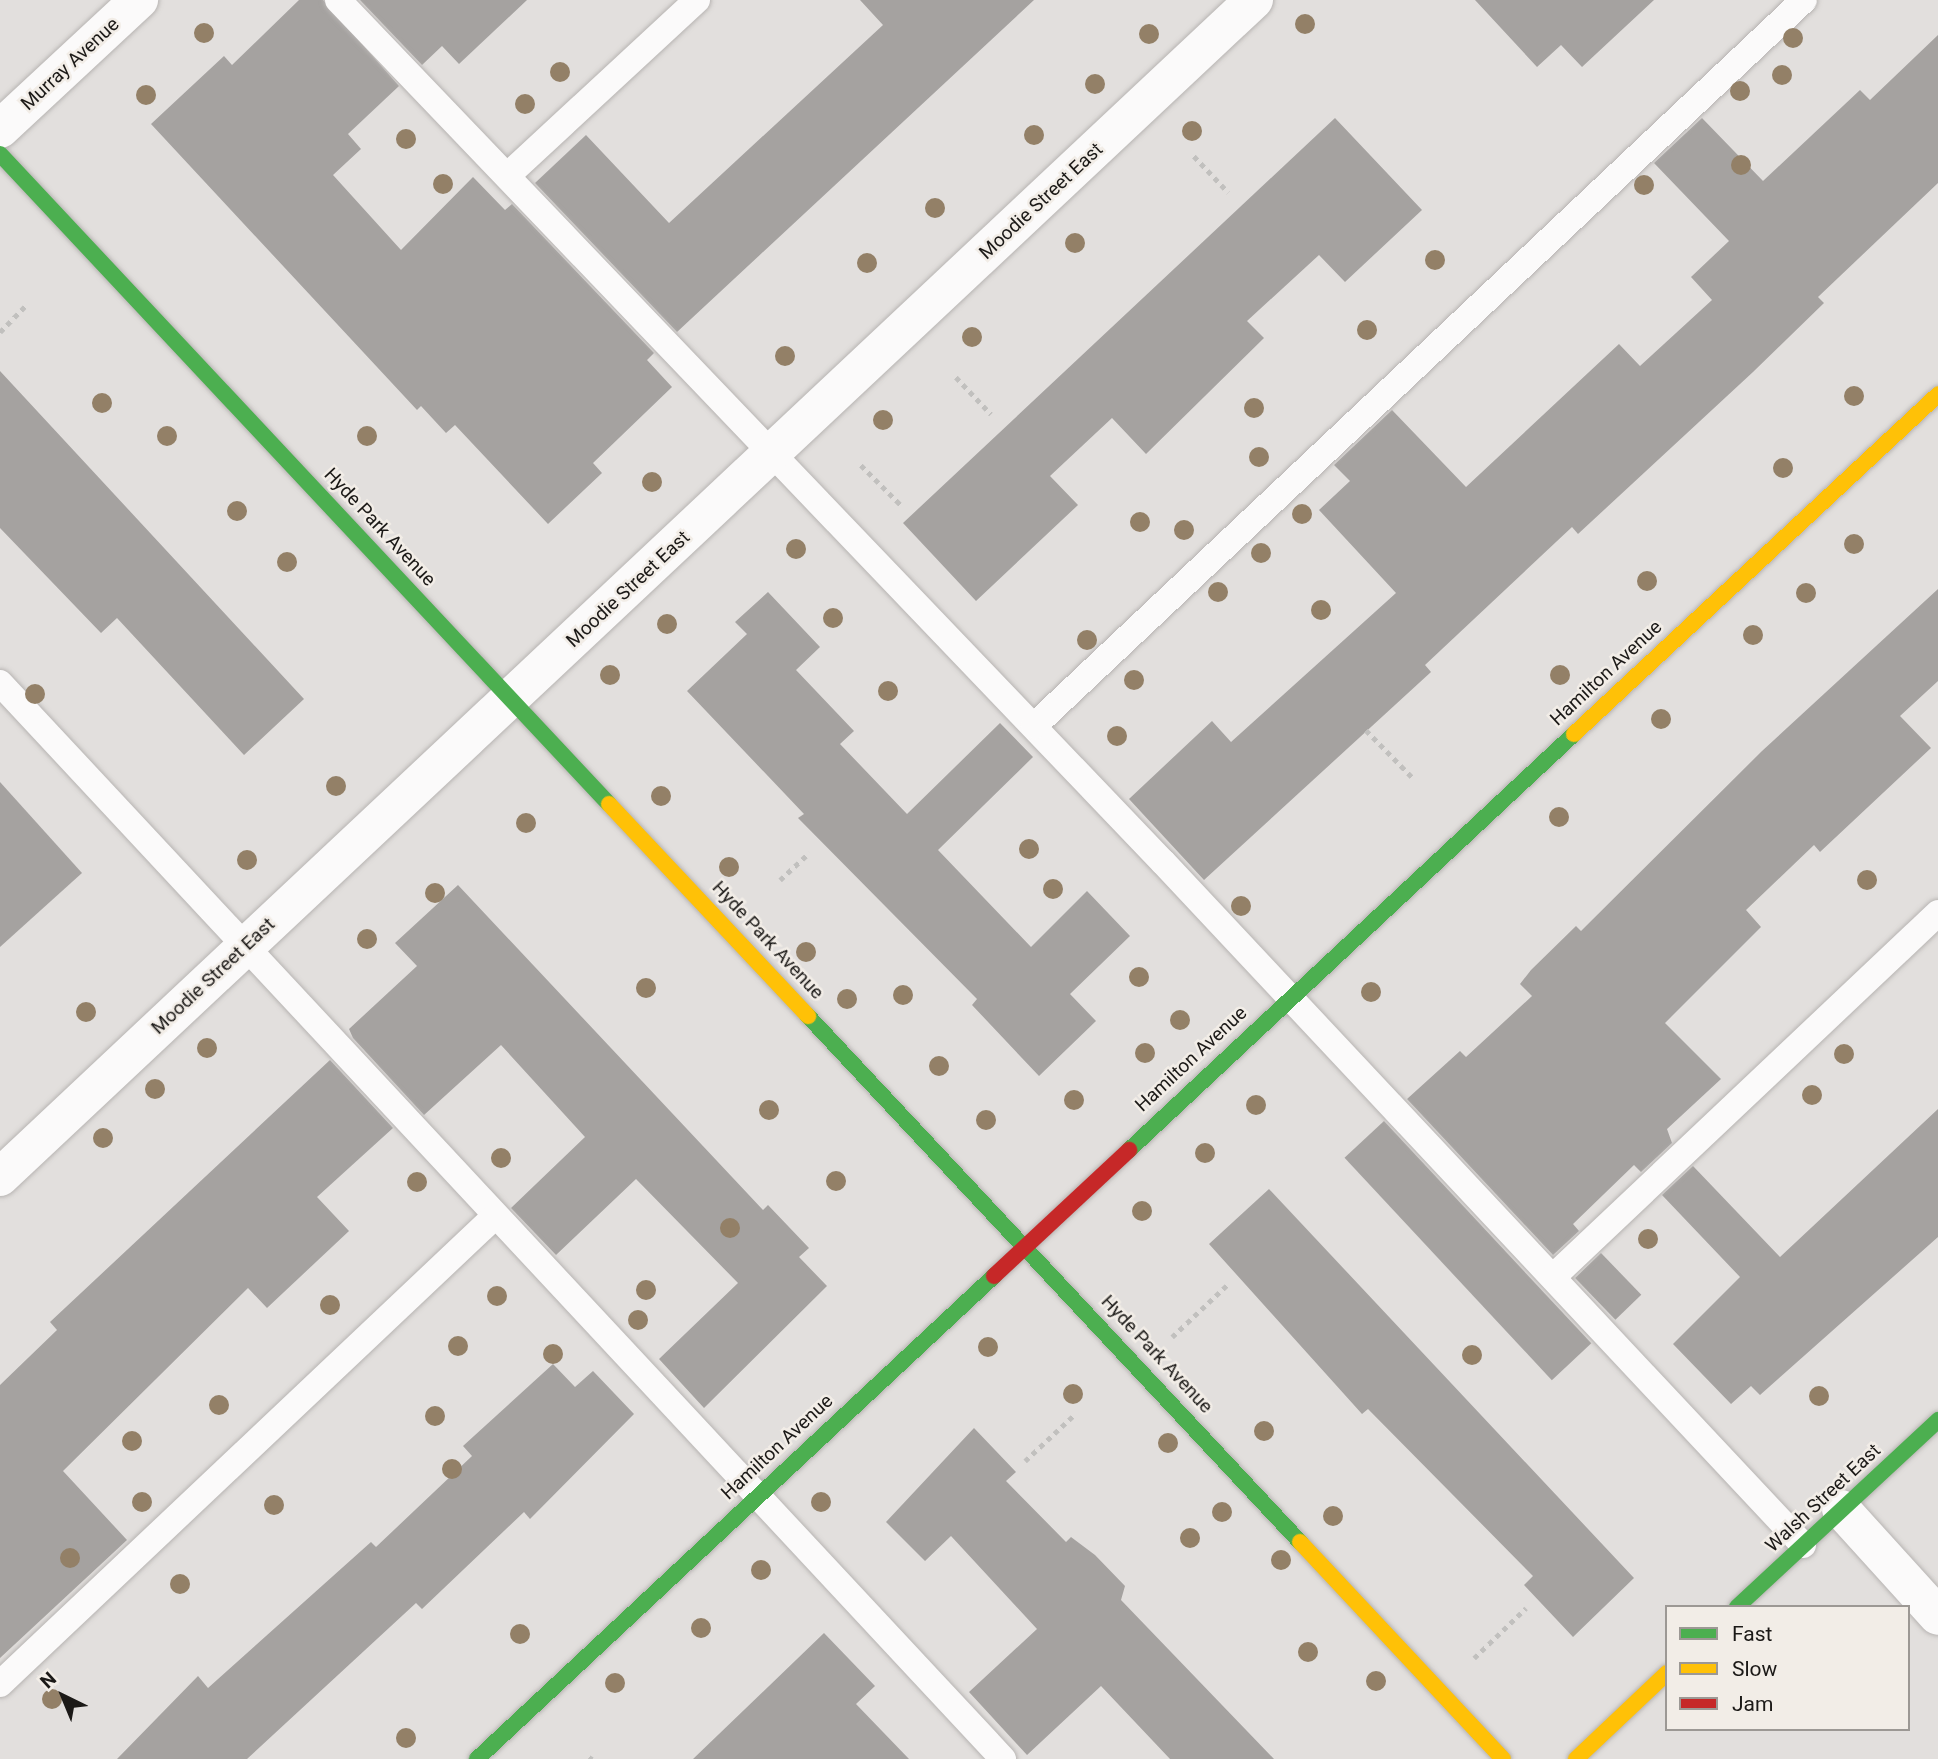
<!DOCTYPE html>
<html>
<head>
<meta charset="utf-8">
<style>
	body { margin:0 }
	#map { position:relative; width:1938px; height:1759px; overflow:hidden; background:#e2dfdd; font-family:Roboto,sans-serif }
	div>[style] { position:absolute }
	.building>* { inset:0; background:#a5a2a0; transform-origin:0 0 }
	.path>* { height:4.5px; margin-top:-2.25px; transform-origin:0; background:repeating-linear-gradient(90deg,#c1c0be 0 5px,transparent 0 10px) }
	.roads { filter:drop-shadow(0 0 2px #b7b4b2) drop-shadow(0 0 2px #b7b4b2) }
	.lane>* { height:26px; margin:-13px; padding:0 13px; transform-origin:13px; border-radius:13px; background:#fbfafa }
	.street>* { height:38px; margin:-19px; padding:0 19px; transform-origin:19px; border-radius:19px; background:#fbfafa }
	.fast>* { height:16px; margin:-8px; padding:0 8px; transform-origin:8px; border-radius:8px; background:#4caf50 }
	.slow>* { height:16px; margin:-8px; padding:0 8px; transform-origin:8px; border-radius:8px; background:#ffc107 }
	.jam>* { height:16px; margin:-8px; padding:0 8px; transform-origin:8px; border-radius:8px; background:#c62828 }
	.trees>* { width:20px; height:20px; margin:-10px; border-radius:50%; background:#938067 }
	span { translate:-50% -50%; white-space:nowrap; text-align:center; line-height:1.15; -webkit-text-stroke:5px #f2ede7; paint-order:stroke }
	.street-label { font-size:19px; color:#1b1917 }
	.legend { position:absolute; left:1665px; top:1605px; width:245px; height:126px; box-sizing:border-box; background:#f2ede7; border:2px solid #9c9894; margin:0; padding:9px 12px; list-style:none; font-size:21px; color:#1b1917 }
	.legend li { display:flex; align-items:center; gap:14px; height:35px }
	.legend b { width:35px; border:2px solid #9c9894 }
	.north { position:absolute; left:28px; top:1661px; width:70px; height:70px; -webkit-text-stroke:5px #f2ede7; paint-order:stroke; rotate:317deg; font-size:19px; font-weight:700; line-height:28px; text-align:center; color:#1b1917 }
	.north::after { content:''; display:block; margin:auto; width:24px; height:32px; background:#1b1917; clip-path:polygon(50% 0,100% 100%,50% 72%,0 100%) }
</style>
</head>
<body>
<div id="map">
	<div class="building">
		<i style="clip-path:polygon(299px 0,323px 0,399px 86px,348px 134px,361px 149px,333px 175px,401px 250px,473px 177px,505px 210px,512px 204px,654px 353px,647px 360px,672px 387px,593px 463px,602px 473px,548px 524px,455px 425px,446px 433px,421px 406px,417px 410px,151px 124px,224px 56px,232px 65px)"></i>
		<i style="clip-path:polygon(360px 0,527px 0,459px 64px,442px 46px,422px 65px)"></i>
		<i style="clip-path:polygon(860px 0,1034px 0,677px 332px,535px 183px,586px 135px,669px 223px,883px 25px)"></i>
		<i style="clip-path:polygon(1475px 0,1654px 0,1582px 67px,1561px 45px,1537px 67px)"></i>
		<i style="clip-path:polygon(1938px 35px,1938px 183px,1818px 297px,1824px 303px,1753px 372px,1578px 534px,1572px 527px,1425px 665px,1431px 672px,1204px 880px,1129px 799px,1212px 721px,1231px 742px,1396px 593px,1319px 510px,1350px 481px,1334px 465px,1392px 410px,1466px 487px,1619px 344px,1640px 366px,1712px 300px,1691px 277px,1729px 241px,1654px 163px,1702px 118px,1763px 181px,1860px 90px,1870px 100px)"></i>
		<i style="clip-path:polygon(1335px 118px,1422px 210px,1345px 282px,1319px 255px,1247px 321px,1264px 338px,1146px 454px,1112px 418px,1050px 476px,1078px 505px,976px 601px,903px 523px)"></i>
		<i style="clip-path:polygon(0 371px,304px 699px,244px 755px,117px 618px,101px 633px,0 528px)"></i>
		<i style="clip-path:polygon(1938px 589px,1938px 681px,1900px 716px,1931px 748px,1820px 852px,1814px 845px,1746px 910px,1761px 927px,1665px 1023px,1721px 1079px,1667px 1129px,1672px 1143px,1641px 1172px,1634px 1165px,1573px 1224px,1579px 1231px,1553px 1255px,1407px 1099px,1460px 1051px,1466px 1057px,1532px 996px,1520px 984px,1531px 970px,1576px 926px,1581px 931px,1762px 751px)"></i>
		<i style="clip-path:polygon(768px 592px,820px 647px,796px 670px,854px 731px,840px 744px,907px 814px,1000px 723px,1033px 757px,938px 850px,1031px 947px,1087px 891px,1130px 936px,1070px 994px,1096px 1021px,1039px 1076px,972px 1005px,977px 999px,798px 818px,804px 814px,687px 691px,747px 634px,735px 622px)"></i>
		<i style="clip-path:polygon(0 782px,82px 873px,0 947px)"></i>
		<i style="clip-path:polygon(458px 885px,763px 1210px,768px 1205px,809px 1248px,799px 1257px,827px 1286px,704px 1408px,659px 1359px,738px 1283px,636px 1179px,556px 1255px,511px 1208px,585px 1137px,501px 1045px,424px 1115px,353px 1038px,349px 1029px,417px 966px,395px 943px)"></i>
		<i style="clip-path:polygon(330px 1060px,393px 1128px,317px 1197px,349px 1231px,267px 1308px,248px 1288px,63px 1471px,127px 1540px,0 1658px,0 1385px,57px 1330px,50px 1322px)"></i>
		<i style="clip-path:polygon(1938px 1109px,1938px 1237px,1760px 1395px,1751px 1386px,1731px 1404px,1673px 1344px,1740px 1277px,1662px 1195px,1693px 1166px,1780px 1257px)"></i>
		<i style="left:1384px;top:1121px;width:304px;height:54px;rotate:47deg"></i>
		<i style="clip-path:polygon(1269px 1189px,1634px 1578px,1573px 1637px,1524px 1585px,1533px 1576px,1368px 1409px,1362px 1414px,1209px 1244px)"></i>
		<i style="left:1601px;top:1253px;width:58px;height:36px;rotate:46deg"></i>
		<i style="clip-path:polygon(553px 1364px,575px 1387px,593px 1371px,634px 1414px,530px 1519px,524px 1512px,422px 1609px,416px 1603px,247px 1759px,117px 1759px,198px 1676px,208px 1688px,371px 1542px,376px 1547px,472px 1456px,463px 1446px)"></i>
		<i style="clip-path:polygon(974px 1428px,1016px 1472px,1006px 1481px,1066px 1542px,1071px 1537px,1095px 1555px,1125px 1586px,1121px 1600px,1274px 1759px,1170px 1759px,1101px 1686px,1027px 1755px,969px 1692px,1037px 1629px,951px 1536px,925px 1561px,886px 1522px)"></i>
		<i style="clip-path:polygon(824px 1633px,875px 1686px,856px 1704px,909px 1759px,693px 1759px)"></i>
	</div>
	<div class="path">
		<i style="left:1194px;top:156px;width:50px;rotate:46.6deg"></i>
		<i style="left:0;top:332px;width:40px;rotate:-46deg"></i>
		<i style="left:956px;top:377px;width:51px;rotate:46.6deg"></i>
		<i style="left:861px;top:465px;width:58px;rotate:45deg"></i>
		<i style="left:1366px;top:730px;width:69px;rotate:45.6deg"></i>
		<i style="left:780px;top:880px;width:40px;rotate:-43deg"></i>
		<i style="left:1172px;top:1337px;width:76px;rotate:-43.4deg"></i>
		<i style="left:1025px;top:1461px;width:66px;rotate:-43.2deg"></i>
		<i style="left:1474px;top:1658px;width:72px;rotate:-43.9deg"></i>
		<i style="left:589px;top:1757px;width:4px;rotate:34deg"></i>
	</div>
	<div class="roads">
		<div class="lane">
			<i style="left:338px;top:0;width:1193px;rotate:46.26deg"></i>
			<i style="left:1163px;top:862px;width:936px;rotate:46.86deg"></i>
			<i style="left:507px;top:176px;width:259px;rotate:-42.8deg"></i>
			<i style="left:0;top:683px;width:1471px;rotate:47.01deg"></i>
			<i style="left:1034px;top:726px;width:1058px;rotate:-43.32deg"></i>
			<i style="left:1553px;top:1277px;width:530px;rotate:-43.39deg"></i>
			<i style="left:0;top:1684px;width:681px;rotate:-43.39deg"></i>
		</div>
		<div class="street">
			<i style="left:0;top:129px;width:190px;rotate:-42.9deg"></i>
			<i style="left:0;top:1177px;width:1720px;rotate:-43.19deg"></i>
			<i style="left:1841px;top:1509px;width:144px;rotate:47.8deg"></i>
		</div>
		<div class="fast">
			<i style="left:0;top:154px;width:891px;rotate:46.87deg"></i>
			<i style="left:808px;top:1016px;width:720px;rotate:46.91deg"></i>
			<i style="left:1129px;top:1150px;width:609px;rotate:-43.07deg"></i>
			<i style="left:1737px;top:1607px;width:275px;rotate:-42.9deg"></i>
			<i style="left:477px;top:1759px;width:708px;rotate:-43.05deg"></i>
		</div>
		<div class="slow">
			<i style="left:1574px;top:734px;width:498px;rotate:-43deg"></i>
			<i style="left:609px;top:804px;width:291px;rotate:46.8deg"></i>
			<i style="left:1300px;top:1542px;width:297px;rotate:46.9deg"></i>
			<i style="left:1576px;top:1759px;width:125px;rotate:-43.4deg"></i>
		</div>
		<div class="jam">
			<i style="left:994px;top:1276px;width:185px;rotate:-43deg"></i>
		</div>
	</div>
	<div class="trees">
		<i style="left:1305px;top:24px"></i>
		<i style="left:204px;top:33px"></i>
		<i style="left:1149px;top:34px"></i>
		<i style="left:1793px;top:38px"></i>
		<i style="left:560px;top:72px"></i>
		<i style="left:1782px;top:75px"></i>
		<i style="left:1095px;top:84px"></i>
		<i style="left:1740px;top:91px"></i>
		<i style="left:146px;top:95px"></i>
		<i style="left:525px;top:104px"></i>
		<i style="left:1192px;top:131px"></i>
		<i style="left:1034px;top:135px"></i>
		<i style="left:406px;top:139px"></i>
		<i style="left:1741px;top:165px"></i>
		<i style="left:443px;top:184px"></i>
		<i style="left:1644px;top:185px"></i>
		<i style="left:935px;top:208px"></i>
		<i style="left:1075px;top:243px"></i>
		<i style="left:1435px;top:260px"></i>
		<i style="left:867px;top:263px"></i>
		<i style="left:1367px;top:330px"></i>
		<i style="left:972px;top:337px"></i>
		<i style="left:785px;top:356px"></i>
		<i style="left:1854px;top:396px"></i>
		<i style="left:102px;top:403px"></i>
		<i style="left:1254px;top:408px"></i>
		<i style="left:883px;top:420px"></i>
		<i style="left:167px;top:436px"></i>
		<i style="left:367px;top:436px"></i>
		<i style="left:1259px;top:457px"></i>
		<i style="left:1783px;top:468px"></i>
		<i style="left:652px;top:482px"></i>
		<i style="left:237px;top:511px"></i>
		<i style="left:1302px;top:514px"></i>
		<i style="left:1140px;top:522px"></i>
		<i style="left:1184px;top:530px"></i>
		<i style="left:1854px;top:544px"></i>
		<i style="left:796px;top:549px"></i>
		<i style="left:1261px;top:553px"></i>
		<i style="left:287px;top:562px"></i>
		<i style="left:1647px;top:581px"></i>
		<i style="left:1218px;top:592px"></i>
		<i style="left:1806px;top:593px"></i>
		<i style="left:1321px;top:610px"></i>
		<i style="left:833px;top:618px"></i>
		<i style="left:667px;top:624px"></i>
		<i style="left:1753px;top:635px"></i>
		<i style="left:1087px;top:640px"></i>
		<i style="left:610px;top:675px"></i>
		<i style="left:1560px;top:675px"></i>
		<i style="left:1134px;top:680px"></i>
		<i style="left:888px;top:691px"></i>
		<i style="left:35px;top:694px"></i>
		<i style="left:1661px;top:719px"></i>
		<i style="left:1117px;top:736px"></i>
		<i style="left:336px;top:786px"></i>
		<i style="left:661px;top:796px"></i>
		<i style="left:1559px;top:817px"></i>
		<i style="left:526px;top:823px"></i>
		<i style="left:1029px;top:849px"></i>
		<i style="left:247px;top:860px"></i>
		<i style="left:729px;top:867px"></i>
		<i style="left:1867px;top:880px"></i>
		<i style="left:1053px;top:889px"></i>
		<i style="left:435px;top:893px"></i>
		<i style="left:1241px;top:906px"></i>
		<i style="left:367px;top:939px"></i>
		<i style="left:806px;top:952px"></i>
		<i style="left:1139px;top:977px"></i>
		<i style="left:646px;top:988px"></i>
		<i style="left:1371px;top:992px"></i>
		<i style="left:903px;top:995px"></i>
		<i style="left:847px;top:999px"></i>
		<i style="left:86px;top:1012px"></i>
		<i style="left:1180px;top:1020px"></i>
		<i style="left:207px;top:1048px"></i>
		<i style="left:1145px;top:1053px"></i>
		<i style="left:1844px;top:1054px"></i>
		<i style="left:939px;top:1066px"></i>
		<i style="left:155px;top:1089px"></i>
		<i style="left:1812px;top:1095px"></i>
		<i style="left:1074px;top:1100px"></i>
		<i style="left:1256px;top:1105px"></i>
		<i style="left:769px;top:1110px"></i>
		<i style="left:986px;top:1120px"></i>
		<i style="left:103px;top:1138px"></i>
		<i style="left:1205px;top:1153px"></i>
		<i style="left:501px;top:1158px"></i>
		<i style="left:836px;top:1181px"></i>
		<i style="left:417px;top:1182px"></i>
		<i style="left:1142px;top:1211px"></i>
		<i style="left:730px;top:1228px"></i>
		<i style="left:1648px;top:1239px"></i>
		<i style="left:646px;top:1290px"></i>
		<i style="left:497px;top:1296px"></i>
		<i style="left:330px;top:1305px"></i>
		<i style="left:638px;top:1320px"></i>
		<i style="left:458px;top:1346px"></i>
		<i style="left:988px;top:1347px"></i>
		<i style="left:553px;top:1354px"></i>
		<i style="left:1472px;top:1355px"></i>
		<i style="left:1073px;top:1394px"></i>
		<i style="left:1819px;top:1396px"></i>
		<i style="left:219px;top:1405px"></i>
		<i style="left:435px;top:1416px"></i>
		<i style="left:1264px;top:1431px"></i>
		<i style="left:132px;top:1441px"></i>
		<i style="left:1168px;top:1443px"></i>
		<i style="left:452px;top:1469px"></i>
		<i style="left:142px;top:1502px"></i>
		<i style="left:821px;top:1502px"></i>
		<i style="left:274px;top:1505px"></i>
		<i style="left:1222px;top:1512px"></i>
		<i style="left:1333px;top:1516px"></i>
		<i style="left:1190px;top:1538px"></i>
		<i style="left:70px;top:1558px"></i>
		<i style="left:1281px;top:1560px"></i>
		<i style="left:761px;top:1570px"></i>
		<i style="left:180px;top:1584px"></i>
		<i style="left:701px;top:1628px"></i>
		<i style="left:520px;top:1634px"></i>
		<i style="left:1308px;top:1652px"></i>
		<i style="left:1376px;top:1681px"></i>
		<i style="left:615px;top:1683px"></i>
		<i style="left:52px;top:1699px"></i>
		<i style="left:406px;top:1738px"></i>
	</div>
	<div class="street-label">
		<span style="left:70px;top:64px;rotate:-43deg">Murray Avenue</span>
		<span style="left:1041px;top:201px;rotate:-43deg">Moodie Street East</span>
		<span style="left:380px;top:527px;rotate:47deg">Hyde Park Avenue</span>
		<span style="left:628px;top:589px;rotate:-43deg">Moodie Street East</span>
		<span style="left:1606px;top:673px;rotate:-43deg">Hamilton Avenue</span>
		<span style="left:768px;top:940px;rotate:47deg">Hyde Park Avenue</span>
		<span style="left:213px;top:976px;rotate:-43deg">Moodie Street East</span>
		<span style="left:1191px;top:1059px;rotate:-43deg">Hamilton Avenue</span>
		<span style="left:1157px;top:1354px;rotate:47deg">Hyde Park Avenue</span>
		<span style="left:777px;top:1447px;rotate:-43deg">Hamilton Avenue</span>
		<span style="left:1823px;top:1498px;rotate:-43deg">Walsh Street East</span>
	</div>
	<ul class="legend">
	<li><b style="height:9px;background:#4caf50"></b>Fast</li>
	<li><b style="height:9px;background:#ffc107"></b>Slow</li>
	<li><b style="height:9px;background:#c62828"></b>Jam</li>
	</ul>
	<div class="north">N</div>
</div>
</body>
</html>
